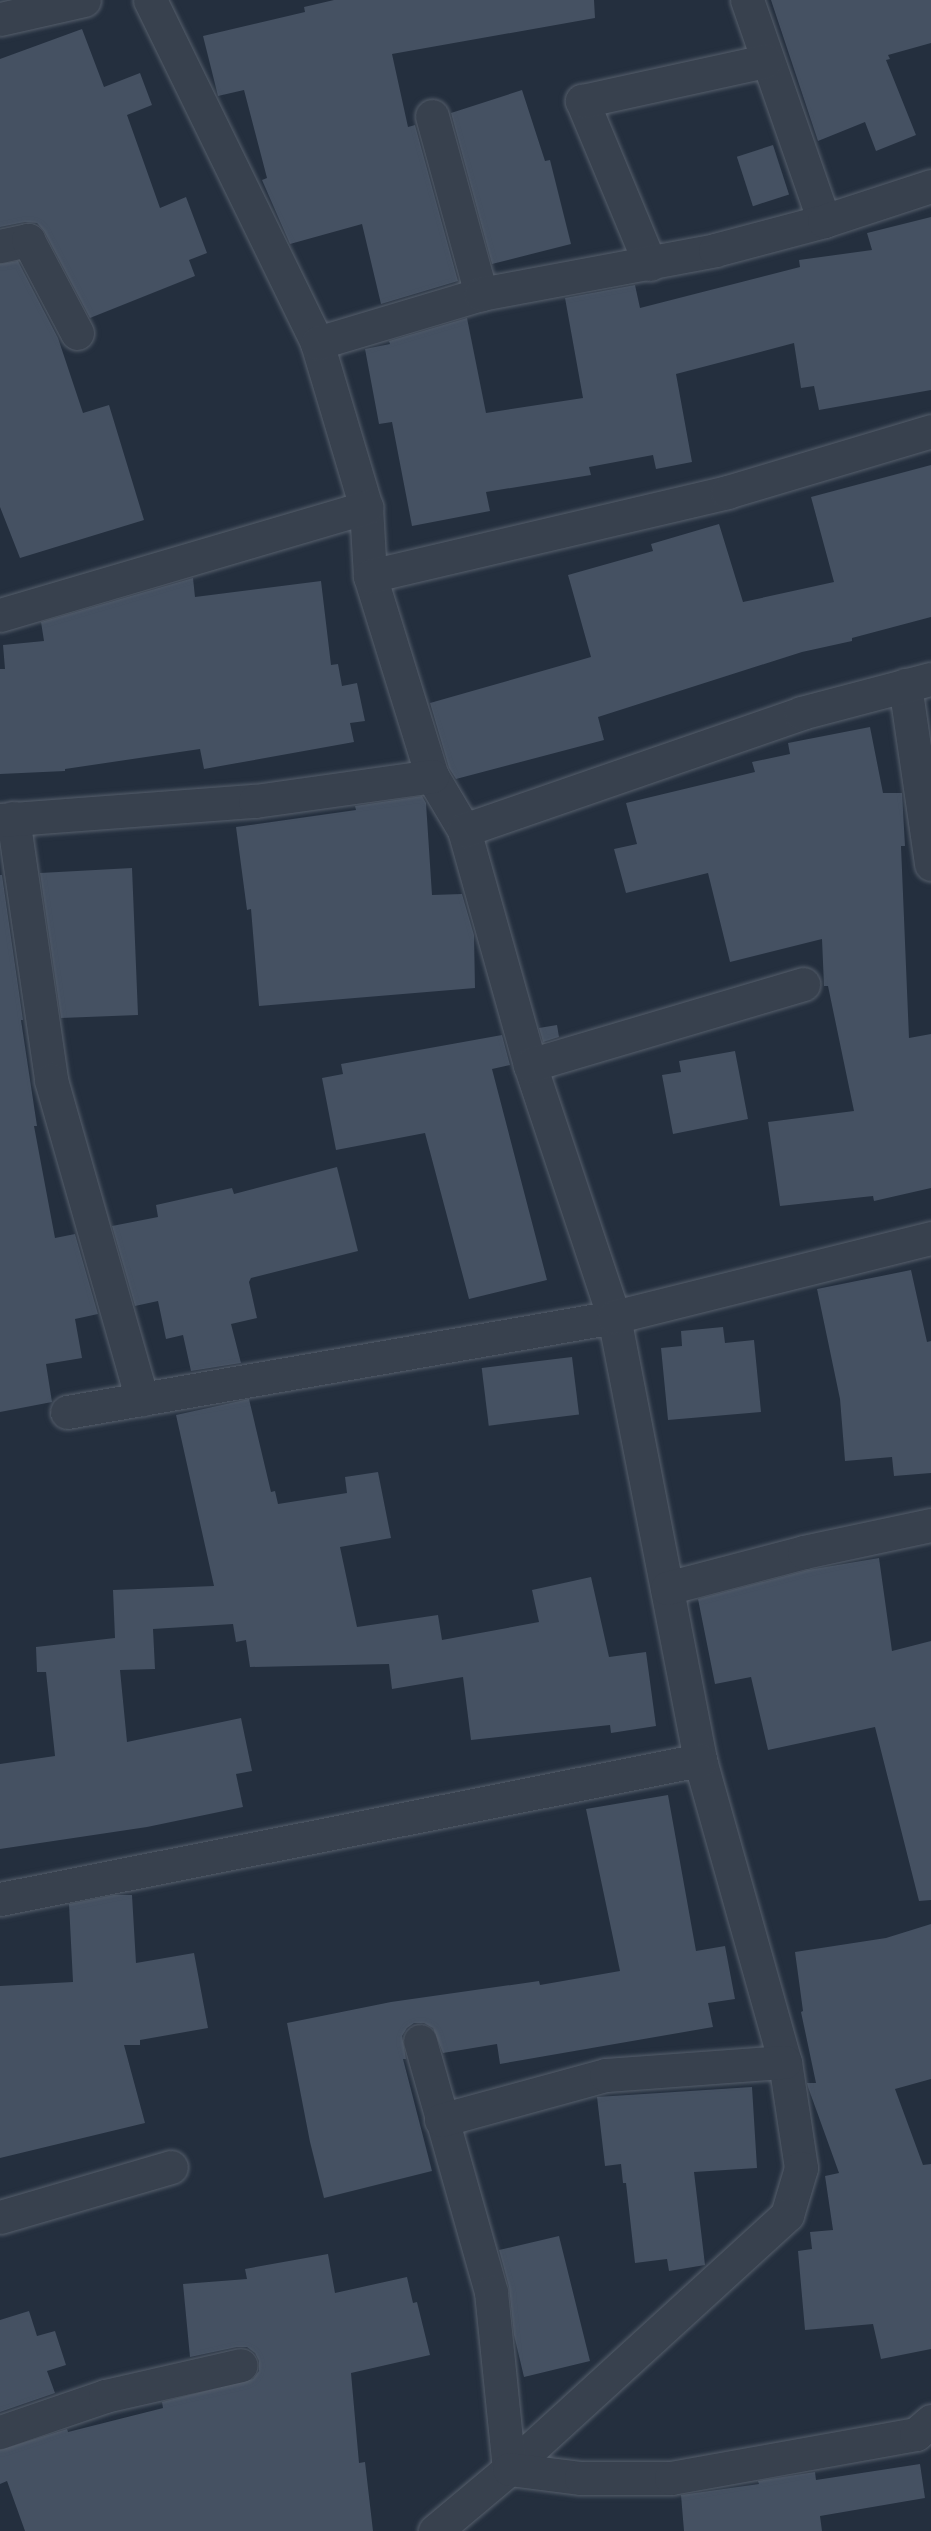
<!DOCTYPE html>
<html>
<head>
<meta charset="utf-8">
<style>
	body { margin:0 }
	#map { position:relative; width:931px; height:2531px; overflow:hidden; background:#242f3e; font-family:"DejaVu Sans",sans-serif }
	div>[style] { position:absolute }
	.building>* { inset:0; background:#455162; transform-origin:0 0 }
	.roads { filter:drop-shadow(0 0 2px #565f6c) drop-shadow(0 0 2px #565f6c) }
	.minor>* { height:33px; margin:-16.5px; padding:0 16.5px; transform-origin:16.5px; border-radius:16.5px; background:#38414e }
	span { translate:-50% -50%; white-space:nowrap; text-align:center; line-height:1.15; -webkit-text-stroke:5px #1d2633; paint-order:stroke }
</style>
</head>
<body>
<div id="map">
	<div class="building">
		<i style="clip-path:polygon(334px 0,594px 0,595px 18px,392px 54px,408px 127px,415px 125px,458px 281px,381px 304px,362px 224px,290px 244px,262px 180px,267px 178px,244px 90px,218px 96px,203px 36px,305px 12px,304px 7px)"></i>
		<i style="clip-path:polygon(771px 0,931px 0,931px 43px,888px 55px,890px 59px,886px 60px,916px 135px,876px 151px,865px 122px,818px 141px)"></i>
		<i style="clip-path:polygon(82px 29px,104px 87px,140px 73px,152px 105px,127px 115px,160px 208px,186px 197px,207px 253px,189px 260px,195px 276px,90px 318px,44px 231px,37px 223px,25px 222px,0 227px,0 59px)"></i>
		<i style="clip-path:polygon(522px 90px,545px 161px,550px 160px,571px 244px,492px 264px,451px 113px)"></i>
		<i style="left:773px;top:145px;width:52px;height:38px;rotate:72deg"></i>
		<i style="clip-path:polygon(931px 217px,931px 390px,819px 410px,814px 386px,801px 388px,794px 343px,676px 374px,692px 462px,656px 469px,653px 455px,589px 467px,591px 475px,486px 492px,490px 511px,412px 526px,392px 422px,379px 424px,365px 349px,390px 344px,389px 341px,467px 318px,486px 413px,583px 398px,565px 298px,635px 285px,640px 308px,800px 267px,799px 260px,872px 250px,867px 233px)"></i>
		<i style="clip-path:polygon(18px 261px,58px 338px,83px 413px,109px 405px,144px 520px,20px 558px,0 507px,0 264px)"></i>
		<i style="clip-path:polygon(931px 465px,931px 617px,852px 638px,852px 641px,802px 652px,598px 717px,604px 740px,456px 779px,449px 768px,430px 703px,591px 657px,568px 575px,653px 551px,651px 544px,719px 524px,743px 602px,834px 582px,811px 497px)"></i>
		<i style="clip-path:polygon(193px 578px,195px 597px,321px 581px,331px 665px,338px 664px,342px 686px,357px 683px,365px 721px,350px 723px,354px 742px,204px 769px,200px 749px,65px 769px,65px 771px,0 774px,0 669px,5px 669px,3px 645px,44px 641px,41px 622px)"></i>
		<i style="clip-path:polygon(870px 727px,883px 793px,902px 793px,905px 846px,901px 846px,909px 1038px,931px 1034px,931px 1188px,874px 1201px,873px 1196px,780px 1206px,768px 1122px,854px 1111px,828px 986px,824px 986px,822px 939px,730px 962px,708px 873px,626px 893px,614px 849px,637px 844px,626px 803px,755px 772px,752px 762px,790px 754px,788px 743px)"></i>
		<i style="clip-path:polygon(422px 796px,426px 803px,432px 895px,462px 894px,474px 935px,475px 988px,259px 1006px,251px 909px,247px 910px,236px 827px,356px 810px,355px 806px)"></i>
		<i style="clip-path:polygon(132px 868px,138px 1015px,61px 1018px,40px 873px)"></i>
		<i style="clip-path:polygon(0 875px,2px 875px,23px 1020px,21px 1020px,37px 1126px,34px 1126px,55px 1238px,75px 1234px,98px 1314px,75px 1319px,82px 1358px,46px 1364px,52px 1402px,0 1412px)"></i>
		<i style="clip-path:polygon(557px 1025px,559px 1037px,543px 1042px,539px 1028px)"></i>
		<i style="clip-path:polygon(502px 1035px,510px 1065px,492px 1069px,547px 1280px,469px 1299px,425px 1133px,336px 1150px,322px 1078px,343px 1074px,341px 1064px)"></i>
		<i style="clip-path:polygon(735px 1051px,748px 1119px,673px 1134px,662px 1075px,681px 1072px,679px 1061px)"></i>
		<i style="clip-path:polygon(337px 1167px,358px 1251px,251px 1278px,249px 1282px,257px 1318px,231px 1324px,241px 1363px,191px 1371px,183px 1335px,166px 1339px,158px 1301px,135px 1306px,112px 1226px,158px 1217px,156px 1205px,232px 1188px,234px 1194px)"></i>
		<i style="clip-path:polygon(911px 1270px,927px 1342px,931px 1341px,931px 1473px,894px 1476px,892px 1457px,845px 1461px,840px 1399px,817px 1289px)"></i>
		<i style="clip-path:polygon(723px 1327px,725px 1343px,754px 1340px,761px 1412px,668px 1420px,661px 1348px,682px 1346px,681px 1331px)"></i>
		<i style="left:572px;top:1357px;width:58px;height:91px;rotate:83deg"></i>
		<i style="clip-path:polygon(249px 1399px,271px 1492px,275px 1491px,278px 1504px,347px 1493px,345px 1477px,378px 1472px,391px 1538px,340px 1547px,357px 1627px,438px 1615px,442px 1640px,539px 1622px,532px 1590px,591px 1577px,609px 1657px,646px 1652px,656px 1726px,611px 1733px,610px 1725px,471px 1740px,463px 1677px,392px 1689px,389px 1664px,250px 1667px,246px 1640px,236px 1642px,233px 1624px,153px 1629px,155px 1669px,120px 1670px,127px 1742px,241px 1718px,252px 1771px,236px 1774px,243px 1807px,147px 1827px,0 1849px,0 1764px,55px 1756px,46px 1672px,37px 1672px,36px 1647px,115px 1638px,113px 1590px,214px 1586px,176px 1415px)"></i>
		<i style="clip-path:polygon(879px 1558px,892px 1651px,931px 1641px,931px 1900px,919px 1901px,875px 1727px,768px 1750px,751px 1677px,715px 1684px,698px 1599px,808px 1570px)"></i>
		<i style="clip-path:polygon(668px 1795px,696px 1951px,725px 1946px,735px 1999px,708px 2003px,713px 2027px,500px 2064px,497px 2044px,443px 2053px,433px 2028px,424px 2023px,414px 2023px,407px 2028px,402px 2036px,406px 2059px,403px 2059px,432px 2171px,324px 2198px,310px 2142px,287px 2023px,391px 2002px,539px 1981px,540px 1985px,620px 1971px,586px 1809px)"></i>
		<i style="clip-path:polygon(114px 1895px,132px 1895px,136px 1963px,194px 1953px,208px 2028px,140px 2040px,140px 2045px,124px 2045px,145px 2123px,0 2158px,0 1986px,73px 1982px,69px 1904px)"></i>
		<i style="clip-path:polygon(931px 1924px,931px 2079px,895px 2089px,923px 2165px,931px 2164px,931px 2349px,881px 2359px,873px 2324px,805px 2330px,798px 2251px,812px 2249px,810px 2232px,833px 2230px,825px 2176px,839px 2173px,808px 2087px,807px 2083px,816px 2083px,801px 2012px,803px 2011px,795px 1952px,886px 1938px)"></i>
		<i style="clip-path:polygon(752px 2087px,757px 2168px,694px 2172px,705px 2265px,669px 2271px,667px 2259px,635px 2263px,626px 2183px,623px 2183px,621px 2164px,605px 2166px,597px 2097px)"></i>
		<i style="clip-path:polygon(559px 2236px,590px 2361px,524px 2377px,514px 2335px,509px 2287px,499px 2250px)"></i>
		<i style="clip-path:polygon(328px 2254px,335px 2293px,407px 2277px,413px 2303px,417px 2302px,430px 2355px,351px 2373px,359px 2463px,365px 2462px,373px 2531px,25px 2531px,7px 2481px,0 2484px,0 2450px,67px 2429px,68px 2432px,163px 2408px,162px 2402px,253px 2379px,259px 2371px,259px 2361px,255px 2353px,247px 2347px,237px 2347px,190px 2357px,183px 2284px,247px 2279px,245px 2269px)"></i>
		<i style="clip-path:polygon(29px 2311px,37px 2336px,55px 2331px,66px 2365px,47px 2371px,55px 2393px,0 2412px,0 2320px)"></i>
		<i style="clip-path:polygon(920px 2464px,925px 2498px,820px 2516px,822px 2531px,684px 2531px,681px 2495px,759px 2484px,758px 2481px,802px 2474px,815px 2472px,816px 2480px)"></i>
	</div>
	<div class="roads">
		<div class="minor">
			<i style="left:150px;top:0;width:381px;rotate:64deg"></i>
			<i style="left:317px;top:343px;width:171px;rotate:73.4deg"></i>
			<i style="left:366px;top:507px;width:69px;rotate:86.7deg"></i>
			<i style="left:370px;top:576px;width:209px;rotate:72.8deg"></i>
			<i style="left:432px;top:776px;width:63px;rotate:59.3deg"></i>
			<i style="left:464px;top:830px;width:244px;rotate:74.3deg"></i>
			<i style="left:530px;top:1065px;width:266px;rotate:71.6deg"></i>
			<i style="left:614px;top:1317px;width:451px;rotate:79deg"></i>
			<i style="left:700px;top:1760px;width:314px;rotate:74.3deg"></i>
			<i style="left:785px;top:2062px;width:107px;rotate:81.4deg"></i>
			<i style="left:801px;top:2168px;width:49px;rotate:106.6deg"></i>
			<i style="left:787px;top:2215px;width:377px;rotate:137.6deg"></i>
			<i style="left:509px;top:2469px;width:97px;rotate:140deg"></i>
			<i style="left:747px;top:0;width:234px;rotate:70.8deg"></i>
			<i style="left:0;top:19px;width:86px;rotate:-12.7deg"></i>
			<i style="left:432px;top:116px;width:185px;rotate:74.6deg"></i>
			<i style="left:0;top:246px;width:29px;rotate:-12deg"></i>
			<i style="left:28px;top:240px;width:105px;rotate:62.2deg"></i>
			<i style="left:650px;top:264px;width:177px;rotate:-112.6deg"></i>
			<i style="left:582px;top:101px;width:188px;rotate:-12.3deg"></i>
			<i style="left:317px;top:343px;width:171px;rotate:-16.6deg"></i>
			<i style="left:481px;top:294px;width:238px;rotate:-10.6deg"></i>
			<i style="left:715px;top:250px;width:113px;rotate:-14.9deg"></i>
			<i style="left:824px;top:221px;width:113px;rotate:-18.1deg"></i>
			<i style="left:370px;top:576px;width:367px;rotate:-13.2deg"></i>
			<i style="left:727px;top:492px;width:213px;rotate:-16.6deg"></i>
			<i style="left:0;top:615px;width:382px;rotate:-16.4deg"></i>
			<i style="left:905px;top:685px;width:181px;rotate:81.7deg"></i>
			<i style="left:13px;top:818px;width:265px;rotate:81.7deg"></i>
			<i style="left:51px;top:1080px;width:332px;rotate:74.1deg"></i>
			<i style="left:0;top:820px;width:256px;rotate:-4.3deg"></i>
			<i style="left:255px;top:801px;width:179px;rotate:-8deg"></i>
			<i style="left:464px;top:830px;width:357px;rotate:-19.1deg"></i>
			<i style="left:801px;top:713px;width:134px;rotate:-14.7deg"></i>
			<i style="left:530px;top:1065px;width:285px;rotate:-16.5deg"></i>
			<i style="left:67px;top:1412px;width:555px;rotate:-9.85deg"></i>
			<i style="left:614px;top:1317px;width:327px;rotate:-14deg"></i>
			<i style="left:667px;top:1588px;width:142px;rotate:-14.7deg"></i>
			<i style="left:804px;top:1552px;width:130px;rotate:-12deg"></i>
			<i style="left:0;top:1899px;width:714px;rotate:-11.23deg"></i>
			<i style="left:420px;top:2041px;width:261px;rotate:74.2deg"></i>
			<i style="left:491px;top:2292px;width:178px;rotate:84.2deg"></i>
			<i style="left:509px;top:2469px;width:73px;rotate:7.1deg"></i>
			<i style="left:581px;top:2478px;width:90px"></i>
			<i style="left:671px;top:2478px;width:249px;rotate:-10.2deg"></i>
			<i style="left:916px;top:2434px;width:20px;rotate:-41deg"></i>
			<i style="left:441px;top:2120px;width:171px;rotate:-15.3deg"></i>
			<i style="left:606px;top:2075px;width:179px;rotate:-4.2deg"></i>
			<i style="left:0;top:2217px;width:178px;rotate:-16.3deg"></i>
			<i style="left:0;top:2432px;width:111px;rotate:-18.9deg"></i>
			<i style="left:105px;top:2396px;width:139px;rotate:-12.8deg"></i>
		</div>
	</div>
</div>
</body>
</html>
